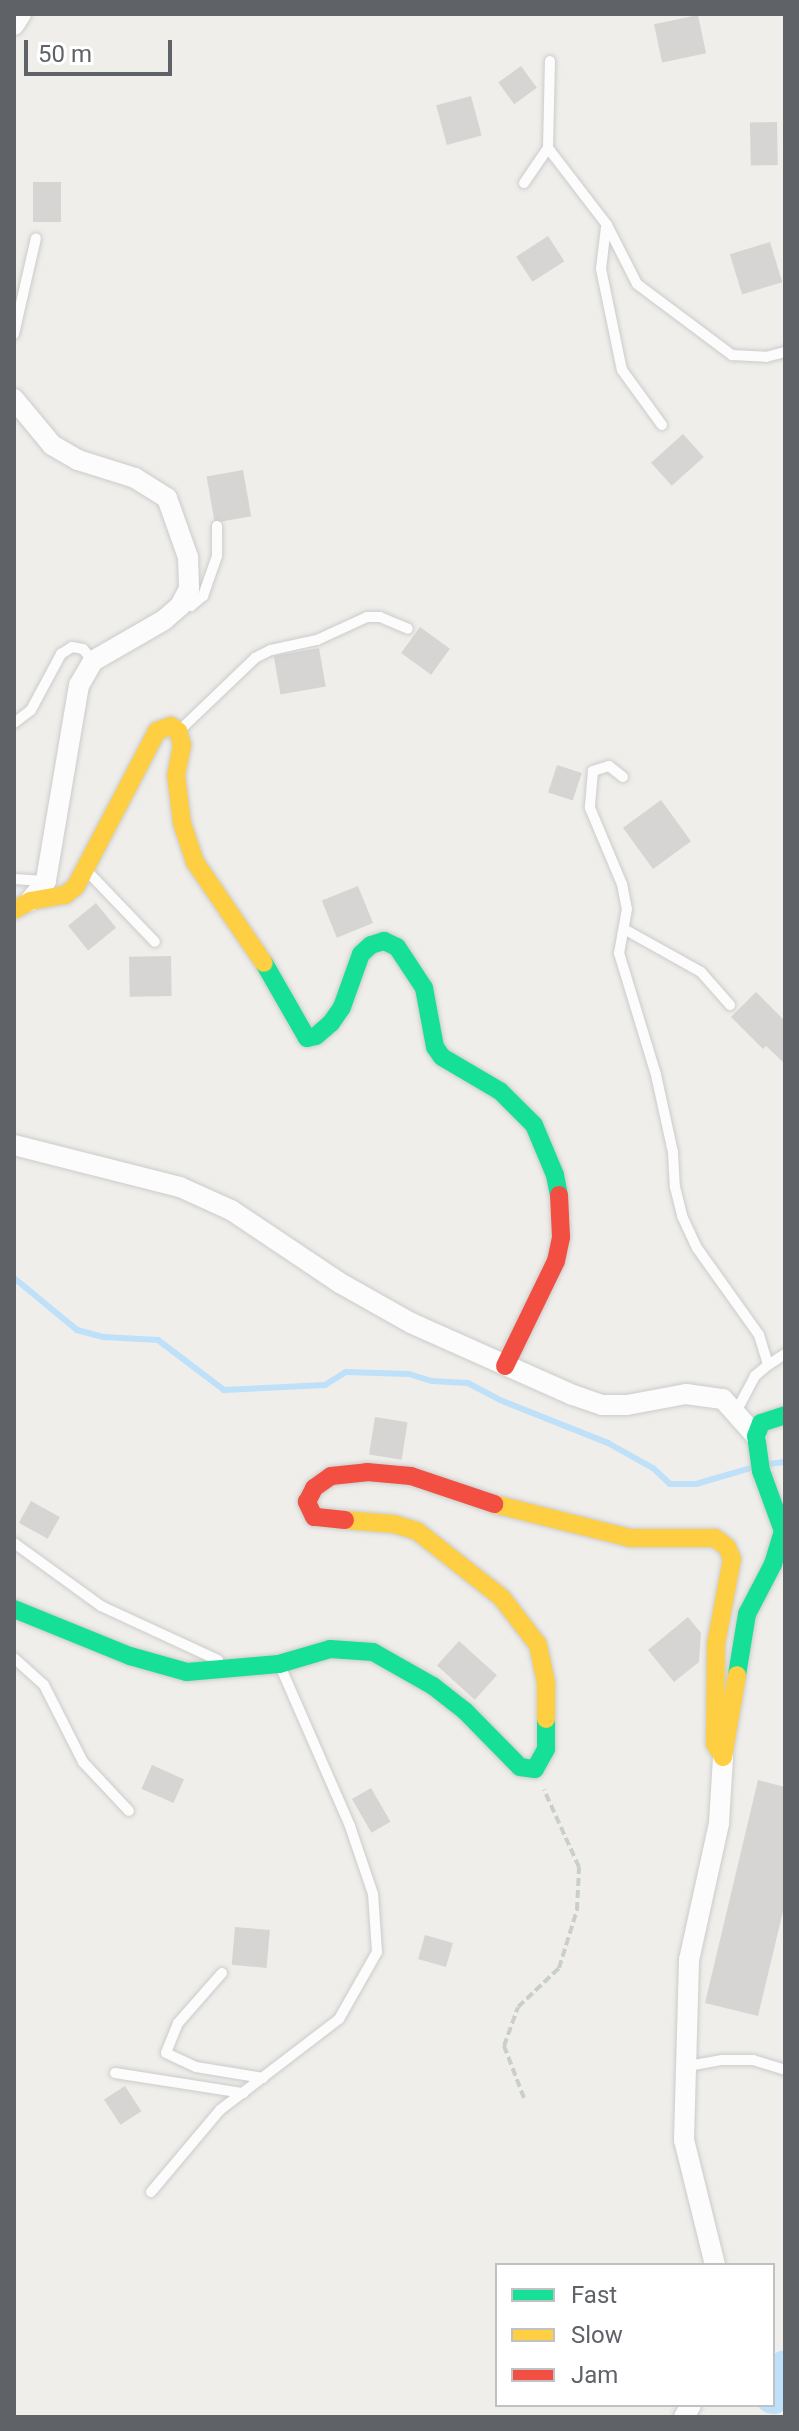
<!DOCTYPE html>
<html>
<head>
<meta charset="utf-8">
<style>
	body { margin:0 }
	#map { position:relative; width:799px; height:2431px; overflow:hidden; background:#efeeea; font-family:Roboto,sans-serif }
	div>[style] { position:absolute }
	.stream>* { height:6px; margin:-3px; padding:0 3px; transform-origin:3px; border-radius:3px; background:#bfe0f9 }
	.river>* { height:36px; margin:-18px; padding:0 18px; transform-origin:18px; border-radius:18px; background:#bfe0f9 }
	.building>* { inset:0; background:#d6d5d3; transform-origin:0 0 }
	.path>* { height:4px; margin-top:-2px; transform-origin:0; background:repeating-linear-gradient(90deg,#cacfcc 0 8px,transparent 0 12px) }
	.roads { filter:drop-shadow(0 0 2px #cbcccc) drop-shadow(0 0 2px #cbcccc) }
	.lane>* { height:10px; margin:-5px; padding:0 5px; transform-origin:5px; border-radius:5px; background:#fdfcfc }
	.street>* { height:20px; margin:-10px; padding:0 10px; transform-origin:10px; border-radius:10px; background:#fdfcfc }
	.fast>* { height:18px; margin:-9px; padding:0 9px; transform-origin:9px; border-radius:9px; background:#16e098 }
	.slow>* { height:18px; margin:-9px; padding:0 9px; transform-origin:9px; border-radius:9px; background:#ffcf43 }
	.jam>* { height:18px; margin:-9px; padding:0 9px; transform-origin:9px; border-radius:9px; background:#f24e42 }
	span { translate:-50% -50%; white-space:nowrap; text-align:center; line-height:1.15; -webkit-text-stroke:6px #fff; paint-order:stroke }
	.frame { position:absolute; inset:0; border:16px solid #5f6368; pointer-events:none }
	.legend { position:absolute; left:495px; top:2263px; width:280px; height:144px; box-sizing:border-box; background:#fff; border:2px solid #bfc1c3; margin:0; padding:10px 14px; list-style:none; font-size:24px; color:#5f6368 }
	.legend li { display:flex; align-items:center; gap:16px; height:40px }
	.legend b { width:40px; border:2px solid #bfc1c3 }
	.scale { position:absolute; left:24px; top:40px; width:148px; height:36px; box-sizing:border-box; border:4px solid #5f6368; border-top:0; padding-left:10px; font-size:24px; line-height:28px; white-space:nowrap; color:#5f6368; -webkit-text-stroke:6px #fff; paint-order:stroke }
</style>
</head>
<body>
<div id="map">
	<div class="stream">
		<i style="left:14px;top:1278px;width:82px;rotate:39.5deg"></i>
		<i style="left:77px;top:1330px;width:28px;rotate:15deg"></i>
		<i style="left:104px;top:1337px;width:54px;rotate:3.2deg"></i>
		<i style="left:158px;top:1340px;width:83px;rotate:37.1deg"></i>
		<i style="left:224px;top:1390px;width:101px;rotate:-2.8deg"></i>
		<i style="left:325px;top:1385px;width:25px;rotate:-32deg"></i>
		<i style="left:346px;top:1372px;width:63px;rotate:1.8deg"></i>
		<i style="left:409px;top:1374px;width:24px;rotate:17deg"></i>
		<i style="left:432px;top:1381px;width:36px;rotate:3deg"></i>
		<i style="left:468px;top:1383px;width:36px;rotate:28deg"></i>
		<i style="left:500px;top:1400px;width:116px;rotate:21.7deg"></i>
		<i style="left:608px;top:1443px;width:51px;rotate:29.1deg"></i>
		<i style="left:653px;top:1468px;width:23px;rotate:43deg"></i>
		<i style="left:670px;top:1484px;width:26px"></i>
		<i style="left:696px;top:1484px;width:60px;rotate:-16.3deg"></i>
		<i style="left:769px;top:1464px;width:16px;rotate:-7deg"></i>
	</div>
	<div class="river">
		<i style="left:773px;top:2396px;width:30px;rotate:-67deg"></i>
	</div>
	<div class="building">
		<i style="left:698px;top:15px;width:39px;height:45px;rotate:78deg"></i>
		<i style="left:521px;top:66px;width:27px;height:28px;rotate:54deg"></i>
		<i style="left:471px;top:96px;width:41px;height:36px;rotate:75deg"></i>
		<i style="left:777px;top:122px;width:43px;height:27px;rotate:89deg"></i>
		<i style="left:33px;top:182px;width:28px;height:40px"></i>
		<i style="left:548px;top:236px;width:30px;height:38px;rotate:57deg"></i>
		<i style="left:770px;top:242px;width:42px;height:42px;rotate:73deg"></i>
		<i style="left:683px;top:434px;width:31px;height:43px;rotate:48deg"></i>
		<i style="left:243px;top:470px;width:47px;height:37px;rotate:80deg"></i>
		<i style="left:420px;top:627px;width:37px;height:32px;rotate:36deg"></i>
		<i style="left:319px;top:648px;width:39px;height:46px;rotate:80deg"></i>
		<i style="left:557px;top:765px;width:26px;height:29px;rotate:18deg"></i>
		<i style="left:661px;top:800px;width:51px;height:47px;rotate:54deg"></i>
		<i style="left:358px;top:886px;width:40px;height:39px;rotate:68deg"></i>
		<i style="left:96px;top:903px;width:32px;height:36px;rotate:51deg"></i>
		<i style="left:171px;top:956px;width:40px;height:42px;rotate:89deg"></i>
		<i style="clip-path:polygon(756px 992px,785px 1021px,785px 1064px,766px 1046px,763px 1049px,731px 1017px)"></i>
		<i style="left:375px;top:1417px;width:33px;height:38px;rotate:9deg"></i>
		<i style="left:31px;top:1501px;width:33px;height:25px;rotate:29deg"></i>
		<i style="clip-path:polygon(688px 1617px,701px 1633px,699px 1662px,674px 1682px,648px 1650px)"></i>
		<i style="left:459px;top:1641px;width:51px;height:33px;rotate:42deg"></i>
		<i style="left:152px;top:1765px;width:35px;height:26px;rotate:24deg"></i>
		<i style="clip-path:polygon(758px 1780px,785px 1787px,785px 1903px,758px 2016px,705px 2003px)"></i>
		<i style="left:371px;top:1788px;width:39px;height:22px;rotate:60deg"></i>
		<i style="left:235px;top:1927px;width:35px;height:38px;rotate:5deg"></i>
		<i style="left:425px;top:1935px;width:29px;height:25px;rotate:16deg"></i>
		<i style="left:125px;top:2086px;width:30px;height:25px;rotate:57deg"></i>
	</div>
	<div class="path">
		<i style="left:524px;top:2098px;width:56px;rotate:-111deg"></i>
		<i style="left:504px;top:2046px;width:41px;rotate:-70.3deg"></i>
		<i style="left:518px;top:2007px;width:57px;rotate:-43.6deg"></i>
		<i style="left:559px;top:1968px;width:61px;rotate:-72.8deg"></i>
		<i style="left:577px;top:1910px;width:43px;rotate:-87.3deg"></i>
		<i style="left:579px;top:1867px;width:85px;rotate:-114.4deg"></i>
	</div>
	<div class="roads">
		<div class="lane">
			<i style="left:548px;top:148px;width:87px;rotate:-88.7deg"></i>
			<i style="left:524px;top:183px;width:42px;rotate:-55.6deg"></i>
			<i style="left:548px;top:148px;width:97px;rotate:52.5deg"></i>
			<i style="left:607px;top:225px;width:66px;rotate:63deg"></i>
			<i style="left:637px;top:284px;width:119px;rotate:36.8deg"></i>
			<i style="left:732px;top:355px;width:34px;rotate:3deg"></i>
			<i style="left:766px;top:357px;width:20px;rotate:-15deg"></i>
			<i style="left:606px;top:227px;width:42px;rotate:96.8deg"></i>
			<i style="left:601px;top:269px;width:103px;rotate:78.3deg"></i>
			<i style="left:622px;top:370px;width:68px;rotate:54deg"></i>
			<i style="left:14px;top:334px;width:98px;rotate:-77.1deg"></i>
			<i style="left:180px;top:606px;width:11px"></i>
			<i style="left:191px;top:606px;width:16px;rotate:-40deg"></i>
			<i style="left:203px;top:596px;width:42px;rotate:-70.7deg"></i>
			<i style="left:217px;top:556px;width:30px;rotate:-90deg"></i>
			<i style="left:14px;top:723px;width:21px;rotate:-37deg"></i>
			<i style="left:31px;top:710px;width:64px;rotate:-61.8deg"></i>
			<i style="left:61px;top:654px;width:13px;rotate:-32deg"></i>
			<i style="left:72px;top:647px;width:11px;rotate:10deg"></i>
			<i style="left:83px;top:649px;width:16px;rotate:50deg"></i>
			<i style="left:180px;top:730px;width:104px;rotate:-43.8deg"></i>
			<i style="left:255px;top:658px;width:18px;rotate:-27deg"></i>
			<i style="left:271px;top:650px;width:47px;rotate:-12.3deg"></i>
			<i style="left:317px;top:640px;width:55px;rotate:-24.7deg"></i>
			<i style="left:367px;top:617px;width:13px"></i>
			<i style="left:380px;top:617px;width:30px;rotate:23deg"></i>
			<i style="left:623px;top:777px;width:18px;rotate:-142deg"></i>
			<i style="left:609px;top:766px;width:17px;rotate:163deg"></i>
			<i style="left:593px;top:771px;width:37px;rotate:95deg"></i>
			<i style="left:590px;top:808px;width:82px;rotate:67.2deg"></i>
			<i style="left:622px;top:884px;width:25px;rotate:79deg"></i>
			<i style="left:627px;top:909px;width:45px;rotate:100.3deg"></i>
			<i style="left:619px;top:953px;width:127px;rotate:73.1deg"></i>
			<i style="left:656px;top:1075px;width:79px;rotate:77.6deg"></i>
			<i style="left:673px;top:1152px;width:35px;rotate:87deg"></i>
			<i style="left:675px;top:1187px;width:30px;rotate:76deg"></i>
			<i style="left:682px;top:1216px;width:35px;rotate:65deg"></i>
			<i style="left:697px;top:1248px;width:107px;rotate:54.5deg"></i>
			<i style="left:759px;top:1335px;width:31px;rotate:73deg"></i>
			<i style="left:768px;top:1365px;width:17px;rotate:140deg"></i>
			<i style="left:755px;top:1376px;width:40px;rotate:118deg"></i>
			<i style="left:87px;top:871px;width:98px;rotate:46.2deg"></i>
			<i style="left:14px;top:879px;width:30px;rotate:4deg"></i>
			<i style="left:624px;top:929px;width:88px;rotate:29.2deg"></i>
			<i style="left:701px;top:972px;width:44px;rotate:48.7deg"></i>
			<i style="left:768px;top:1365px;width:20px;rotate:-33deg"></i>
			<i style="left:14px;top:1543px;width:107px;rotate:35.9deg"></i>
			<i style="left:101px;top:1606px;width:129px;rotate:24.8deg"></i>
			<i style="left:14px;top:1658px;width:40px;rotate:42deg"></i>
			<i style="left:44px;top:1685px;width:86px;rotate:63.1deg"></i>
			<i style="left:83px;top:1762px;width:67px;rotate:46.8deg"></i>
			<i style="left:222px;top:1973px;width:67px;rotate:131.3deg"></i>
			<i style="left:178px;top:2023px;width:32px;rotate:112deg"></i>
			<i style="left:166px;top:2053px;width:33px;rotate:25deg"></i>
			<i style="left:196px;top:2067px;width:68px;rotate:9.3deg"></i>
			<i style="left:688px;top:2066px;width:35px;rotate:-10deg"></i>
			<i style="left:722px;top:2060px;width:31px"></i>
			<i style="left:753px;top:2060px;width:34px;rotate:17deg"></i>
			<i style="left:115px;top:2073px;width:130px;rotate:8.9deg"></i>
			<i style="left:151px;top:2192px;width:107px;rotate:-49.9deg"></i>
			<i style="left:220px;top:2110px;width:150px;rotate:-37.4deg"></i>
			<i style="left:339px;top:2019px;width:77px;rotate:-60.4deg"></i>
			<i style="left:377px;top:1952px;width:58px;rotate:-93.9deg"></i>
			<i style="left:373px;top:1894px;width:72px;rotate:-108.7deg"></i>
			<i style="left:350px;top:1826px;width:175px;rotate:-113.6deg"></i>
		</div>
		<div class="street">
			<i style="left:14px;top:25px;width:13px;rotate:-58deg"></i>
			<i style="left:14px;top:399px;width:60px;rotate:50.4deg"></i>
			<i style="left:52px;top:445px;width:30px;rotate:30deg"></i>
			<i style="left:78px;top:460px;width:60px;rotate:17.5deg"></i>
			<i style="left:135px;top:478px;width:38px;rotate:32deg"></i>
			<i style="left:167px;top:498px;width:63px;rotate:70.4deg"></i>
			<i style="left:188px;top:557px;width:32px;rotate:88deg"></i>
			<i style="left:189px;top:589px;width:19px;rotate:118deg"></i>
			<i style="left:180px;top:606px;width:21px;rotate:139deg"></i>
			<i style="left:164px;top:620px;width:82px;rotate:150deg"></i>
			<i style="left:93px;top:661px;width:28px;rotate:120deg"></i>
			<i style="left:79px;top:685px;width:199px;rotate:99.6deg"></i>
			<i style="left:46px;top:881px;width:26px;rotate:129deg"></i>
			<i style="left:14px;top:1145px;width:171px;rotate:14.2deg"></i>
			<i style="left:180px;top:1187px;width:56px;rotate:24.3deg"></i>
			<i style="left:231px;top:1210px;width:131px;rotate:33.8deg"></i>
			<i style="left:340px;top:1283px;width:81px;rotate:29.4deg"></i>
			<i style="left:411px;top:1323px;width:177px;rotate:24deg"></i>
			<i style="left:573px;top:1395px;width:31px;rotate:19deg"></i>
			<i style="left:602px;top:1405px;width:25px"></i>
			<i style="left:627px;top:1405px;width:60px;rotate:-10.6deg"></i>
			<i style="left:686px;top:1394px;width:37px;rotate:8deg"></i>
			<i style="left:723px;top:1399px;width:50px;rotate:48.3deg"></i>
			<i style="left:715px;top:2265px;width:129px;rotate:-103.9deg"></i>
			<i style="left:684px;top:2140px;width:180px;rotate:-88.4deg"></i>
			<i style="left:689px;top:1960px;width:140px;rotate:-77.6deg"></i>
			<i style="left:719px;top:1823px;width:66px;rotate:-86.5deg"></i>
			<i style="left:684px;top:2417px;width:14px;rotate:-60deg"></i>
		</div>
		<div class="fast">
			<i style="left:264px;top:963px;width:86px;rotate:60.2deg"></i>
			<i style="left:307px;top:1038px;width:9px;rotate:-13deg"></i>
			<i style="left:316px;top:1036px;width:20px;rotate:-41deg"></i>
			<i style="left:331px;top:1023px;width:19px;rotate:-55deg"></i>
			<i style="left:342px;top:1007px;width:56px;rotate:-70.3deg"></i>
			<i style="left:361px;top:954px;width:13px;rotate:-42deg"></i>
			<i style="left:371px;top:945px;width:14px;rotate:-17deg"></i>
			<i style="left:384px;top:941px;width:14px;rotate:25deg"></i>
			<i style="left:397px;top:947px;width:49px;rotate:56.6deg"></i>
			<i style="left:424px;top:988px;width:60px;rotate:79.4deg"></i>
			<i style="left:435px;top:1047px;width:12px;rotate:55deg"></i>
			<i style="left:442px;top:1057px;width:67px;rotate:30.4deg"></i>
			<i style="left:500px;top:1091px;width:48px;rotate:45deg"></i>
			<i style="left:534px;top:1125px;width:54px;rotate:67.2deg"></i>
			<i style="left:555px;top:1175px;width:20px;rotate:79deg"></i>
			<i style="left:14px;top:1609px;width:125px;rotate:22.1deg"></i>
			<i style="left:130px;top:1656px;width:59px;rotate:15.7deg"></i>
			<i style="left:187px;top:1672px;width:92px;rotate:-5deg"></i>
			<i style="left:279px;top:1664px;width:53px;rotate:-16.4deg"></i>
			<i style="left:330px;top:1649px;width:43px;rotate:4deg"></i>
			<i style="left:373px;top:1652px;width:69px;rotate:29.5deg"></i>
			<i style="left:433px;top:1686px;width:41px;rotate:38deg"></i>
			<i style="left:465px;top:1711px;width:78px;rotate:45.5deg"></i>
			<i style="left:520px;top:1767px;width:15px;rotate:8deg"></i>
			<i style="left:535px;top:1769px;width:23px;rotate:-61deg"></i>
			<i style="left:546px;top:1749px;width:30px;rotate:-90deg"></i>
			<i style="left:737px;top:1675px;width:62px;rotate:-80.7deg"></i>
			<i style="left:747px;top:1614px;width:56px;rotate:-62.5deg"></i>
			<i style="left:773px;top:1564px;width:34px;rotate:-73deg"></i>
			<i style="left:783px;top:1531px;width:64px;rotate:-110.1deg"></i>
			<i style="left:761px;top:1471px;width:35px;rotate:-98deg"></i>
			<i style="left:756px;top:1436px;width:14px;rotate:-69deg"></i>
			<i style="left:761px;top:1423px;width:25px;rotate:-18deg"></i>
		</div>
		<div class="slow">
			<i style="left:14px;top:910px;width:18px;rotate:-29deg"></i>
			<i style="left:30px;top:901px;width:36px;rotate:-10deg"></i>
			<i style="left:65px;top:895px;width:14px;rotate:-39deg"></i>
			<i style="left:76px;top:886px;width:175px;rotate:-62.4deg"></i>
			<i style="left:157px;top:731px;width:15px;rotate:-20deg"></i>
			<i style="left:171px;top:726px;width:9px;rotate:36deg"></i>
			<i style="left:178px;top:731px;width:15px;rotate:74deg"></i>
			<i style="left:182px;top:745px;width:31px;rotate:101deg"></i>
			<i style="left:176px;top:775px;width:48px;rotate:82.9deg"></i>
			<i style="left:182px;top:823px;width:41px;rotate:71.6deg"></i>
			<i style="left:195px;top:862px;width:122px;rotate:55.7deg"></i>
			<i style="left:494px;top:1504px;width:140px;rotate:14deg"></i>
			<i style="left:630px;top:1538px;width:85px"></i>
			<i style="left:715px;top:1538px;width:15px;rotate:37deg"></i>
			<i style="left:727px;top:1547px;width:13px;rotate:67deg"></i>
			<i style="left:732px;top:1559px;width:86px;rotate:100.7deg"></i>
			<i style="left:716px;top:1644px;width:100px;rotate:90.6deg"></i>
			<i style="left:715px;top:1744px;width:15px;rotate:58deg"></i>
			<i style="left:723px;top:1757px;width:83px;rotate:-80.3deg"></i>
			<i style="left:345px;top:1520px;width:49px;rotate:4.7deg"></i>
			<i style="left:394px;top:1524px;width:24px;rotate:17deg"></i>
			<i style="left:417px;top:1531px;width:108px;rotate:38.2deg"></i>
			<i style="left:502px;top:1598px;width:59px;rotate:52.5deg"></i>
			<i style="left:538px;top:1645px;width:38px;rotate:78deg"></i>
			<i style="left:546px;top:1682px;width:37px;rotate:90deg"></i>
		</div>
		<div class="jam">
			<i style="left:505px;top:1366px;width:117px;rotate:-64.1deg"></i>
			<i style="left:556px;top:1261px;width:25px;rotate:-78deg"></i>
			<i style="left:561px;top:1237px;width:42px;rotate:-92.7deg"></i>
			<i style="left:345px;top:1520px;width:31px;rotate:-174deg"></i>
			<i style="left:314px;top:1517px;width:17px;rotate:-115deg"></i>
			<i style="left:307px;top:1502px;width:16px;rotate:-63deg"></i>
			<i style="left:314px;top:1488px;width:21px;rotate:-35deg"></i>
			<i style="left:331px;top:1476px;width:36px;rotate:-6deg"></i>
			<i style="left:367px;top:1472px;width:44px;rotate:5.2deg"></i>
			<i style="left:411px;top:1476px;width:88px;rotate:18.6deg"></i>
		</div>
	</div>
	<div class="frame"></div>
	<ul class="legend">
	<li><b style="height:10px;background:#16e098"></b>Fast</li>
	<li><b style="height:10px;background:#ffcf43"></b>Slow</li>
	<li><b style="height:10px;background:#f24e42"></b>Jam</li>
	</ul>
	<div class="scale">50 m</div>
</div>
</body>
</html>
